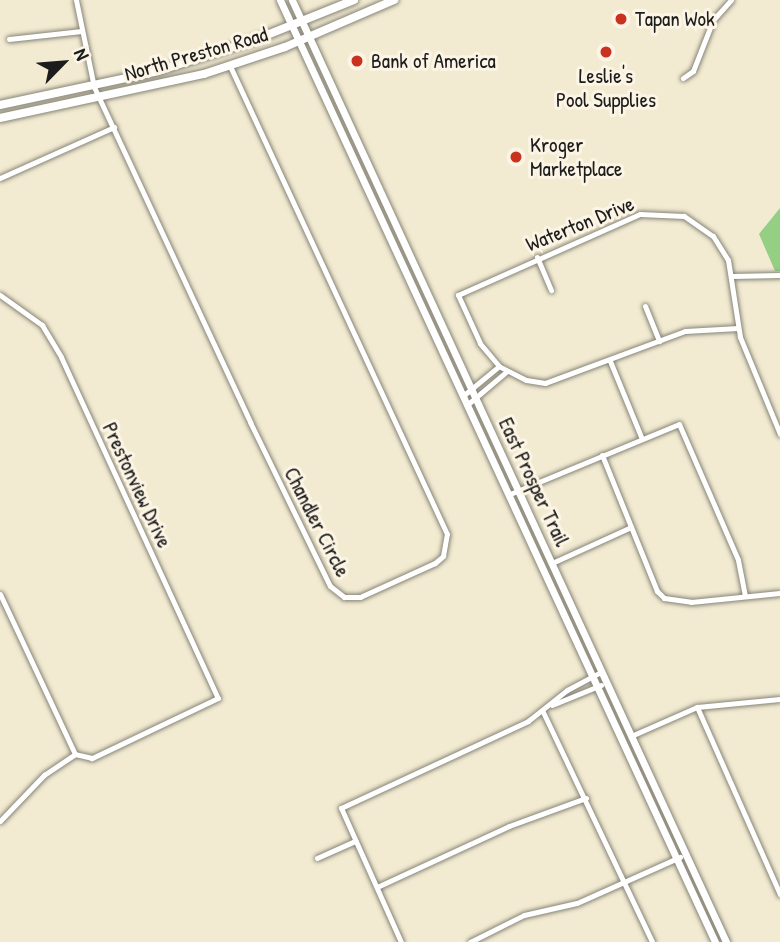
<!DOCTYPE html>
<html>
<head>
<meta charset="utf-8">
<style>
	body { margin:0 }
	#map { position:relative; width:780px; height:942px; overflow:hidden; background:#f2ebd2; font-family:"Patrick Hand",sans-serif }
	div>[style] { position:absolute }
	.green>* { inset:0; background:#94cf84 }
	.roads { filter:drop-shadow(0 0 2px #878477) drop-shadow(0 0 2px #878477) }
	.minor>* { height:5px; margin:-2.5px; padding:0 2.5px; transform-origin:2.5px; border-radius:2.5px; background:#fff }
	.secondary>* { height:7px; margin:-3.5px; padding:0 3.5px; transform-origin:3.5px; border-radius:3.5px; background:#fff }
	.primary>* { height:8px; margin:-4px; padding:0 4px; transform-origin:4px; border-radius:4px; background:#fff }
	.dots>* { width:19px; height:19px; translate:-50% -50%; box-sizing:border-box; border:4px solid #fcf5e5; border-radius:50% }
	span { translate:-50% -50%; white-space:nowrap; text-align:center; line-height:1.15; -webkit-text-stroke:6px #fcf5e5; paint-order:stroke }
	.poi-label { font-size:21px; color:#1c1c1c }
	.left { translate:0 -50%; text-align:left }
	.street-label { font-size:21px; color:#1c1c1c }
	.north { position:absolute; left:28px; top:28px; width:70px; height:70px; -webkit-text-stroke:5px #fcf5e5; paint-order:stroke; rotate:65deg; font-size:19px; font-weight:700; line-height:28px; text-align:center; color:#1c1c1c }
	.north::after { content:''; display:block; margin:auto; width:24px; height:32px; background:#1c1c1c; clip-path:polygon(50% 0,100% 100%,50% 72%,0 100%) }
</style>
</head>
<body>
<div id="map">
	<div class="green">
		<i style="clip-path:polygon(780px 208px,780px 271px,775px 271px,759px 234px)"></i>
	</div>
	<div class="roads">
		<div class="minor">
			<i style="left:76px;top:0;width:89px;rotate:78.3deg"></i>
			<i style="left:94px;top:87px;width:370px;rotate:65deg"></i>
			<i style="left:250px;top:422px;width:182px;rotate:64deg"></i>
			<i style="left:330px;top:586px;width:18px;rotate:38deg"></i>
			<i style="left:344px;top:597px;width:16px"></i>
			<i style="left:360px;top:597px;width:82px;rotate:-24.4deg"></i>
			<i style="left:435px;top:563px;width:11px;rotate:-41deg"></i>
			<i style="left:443px;top:556px;width:22px;rotate:-80deg"></i>
			<i style="left:447px;top:534px;width:516px;rotate:-114.88deg"></i>
			<i style="left:9px;top:39px;width:73px;rotate:-6.3deg"></i>
			<i style="left:683px;top:78px;width:12px;rotate:-35deg"></i>
			<i style="left:693px;top:71px;width:55px;rotate:-68.6deg"></i>
			<i style="left:713px;top:20px;width:27px;rotate:-48deg"></i>
			<i style="left:0;top:178px;width:125px;rotate:-24.1deg"></i>
			<i style="left:537px;top:257px;width:36px;rotate:67deg"></i>
			<i style="left:732px;top:276px;width:48px;rotate:-1.2deg"></i>
			<i style="left:0;top:295px;width:52px;rotate:35.5deg"></i>
			<i style="left:42px;top:325px;width:37px;rotate:59deg"></i>
			<i style="left:61px;top:357px;width:375px;rotate:65.3deg"></i>
			<i style="left:218px;top:698px;width:140px;rotate:154.5deg"></i>
			<i style="left:92px;top:758px;width:17px;rotate:-167deg"></i>
			<i style="left:645px;top:306px;width:38px;rotate:68deg"></i>
			<i style="left:738px;top:328px;width:53px;rotate:176.8deg"></i>
			<i style="left:685px;top:331px;width:149px;rotate:159.6deg"></i>
			<i style="left:545px;top:383px;width:19px;rotate:-171deg"></i>
			<i style="left:526px;top:380px;width:30px;rotate:-153deg"></i>
			<i style="left:499px;top:366px;width:30px;rotate:-130deg"></i>
			<i style="left:480px;top:343px;width:53px;rotate:-114.6deg"></i>
			<i style="left:458px;top:295px;width:199px;rotate:-24deg"></i>
			<i style="left:640px;top:214px;width:44px;rotate:2.6deg"></i>
			<i style="left:684px;top:216px;width:35px;rotate:35deg"></i>
			<i style="left:713px;top:236px;width:28px;rotate:58deg"></i>
			<i style="left:728px;top:260px;width:78px;rotate:81.1deg"></i>
			<i style="left:740px;top:337px;width:105px;rotate:67.6deg"></i>
			<i style="left:610px;top:361px;width:84px;rotate:67.7deg"></i>
			<i style="left:464px;top:395px;width:45px;rotate:-39.6deg"></i>
			<i style="left:468px;top:404px;width:51px;rotate:-40.2deg"></i>
			<i style="left:602px;top:455px;width:147px;rotate:68deg"></i>
			<i style="left:657px;top:591px;width:10px;rotate:45deg"></i>
			<i style="left:664px;top:598px;width:27px;rotate:8deg"></i>
			<i style="left:691px;top:602px;width:89px;rotate:-5.8deg"></i>
			<i style="left:510px;top:494px;width:183px;rotate:-22.5deg"></i>
			<i style="left:679px;top:424px;width:148px;rotate:66.5deg"></i>
			<i style="left:738px;top:560px;width:36px;rotate:79deg"></i>
			<i style="left:552px;top:563px;width:87px;rotate:-24.5deg"></i>
			<i style="left:0;top:594px;width:177px;rotate:64.9deg"></i>
			<i style="left:552px;top:705px;width:53px;rotate:-22.2deg"></i>
			<i style="left:697px;top:707px;width:205px;rotate:66.1deg"></i>
			<i style="left:543px;top:712px;width:255px;rotate:64.6deg"></i>
			<i style="left:631px;top:736px;width:72px;rotate:-23.7deg"></i>
			<i style="left:697px;top:707px;width:83px;rotate:-5.5deg"></i>
			<i style="left:0;top:821px;width:64px;rotate:-46.3deg"></i>
			<i style="left:44px;top:775px;width:37px;rotate:-34deg"></i>
			<i style="left:317px;top:858px;width:42px;rotate:-24.1deg"></i>
			<i style="left:377px;top:887px;width:145px;rotate:-24.8deg"></i>
			<i style="left:509px;top:826px;width:82px;rotate:-20deg"></i>
			<i style="left:401px;top:942px;width:147px;rotate:-114.1deg"></i>
			<i style="left:341px;top:808px;width:206px;rotate:-24.9deg"></i>
			<i style="left:528px;top:721px;width:50px;rotate:-38.5deg"></i>
			<i style="left:567px;top:690px;width:38px;rotate:-28deg"></i>
			<i style="left:470px;top:942px;width:60px;rotate:-26.6deg"></i>
			<i style="left:524px;top:915px;width:54px;rotate:-12.8deg"></i>
			<i style="left:577px;top:903px;width:113px;rotate:-24.1deg"></i>
		</div>
		<div class="secondary">
			<i style="left:280px;top:0;width:1038px;rotate:65.21deg"></i>
			<i style="left:292px;top:0;width:1037px;rotate:65.26deg"></i>
		</div>
		<div class="primary">
			<i style="left:0;top:105px;width:162px;rotate:-12.1deg"></i>
			<i style="left:158px;top:71px;width:99px;rotate:-17.7deg"></i>
			<i style="left:252px;top:41px;width:110px;rotate:-21.9deg"></i>
			<i style="left:0;top:118px;width:209px;rotate:-12.2deg"></i>
			<i style="left:204px;top:74px;width:85px;rotate:-18.4deg"></i>
			<i style="left:285px;top:47px;width:119px;rotate:-23.3deg"></i>
		</div>
	</div>
	<div class="dots">
		<i style="left:621px;top:19px;background:#c8321e"></i>
		<i style="left:606px;top:52px;background:#c8321e"></i>
		<i style="left:357px;top:61px;background:#c8321e"></i>
		<i style="left:516px;top:157px;background:#c8321e"></i>
	</div>
	<div class="poi-label">
		<span class="left" style="left:635px;top:19px">Tapan Wok</span>
		<span class="left" style="left:371px;top:61px">Bank of America</span>
		<span style="left:606px;top:88px">Leslie's<br>Pool Supplies</span>
		<span class="left" style="left:530px;top:157px">Kroger<br>Marketplace</span>
	</div>
	<div class="street-label">
		<span style="left:196px;top:54px;rotate:-16deg">North Preston Road</span>
		<span style="left:580px;top:224px;rotate:-22deg">Waterton Drive</span>
		<span style="left:534px;top:482px;rotate:65deg">East Prosper Trail</span>
		<span style="left:137px;top:485px;rotate:65deg">Prestonview Drive</span>
		<span style="left:317px;top:522px;rotate:63deg">Chandler Circle</span>
	</div>
	<div class="north">N</div>
</div>
</body>
</html>
